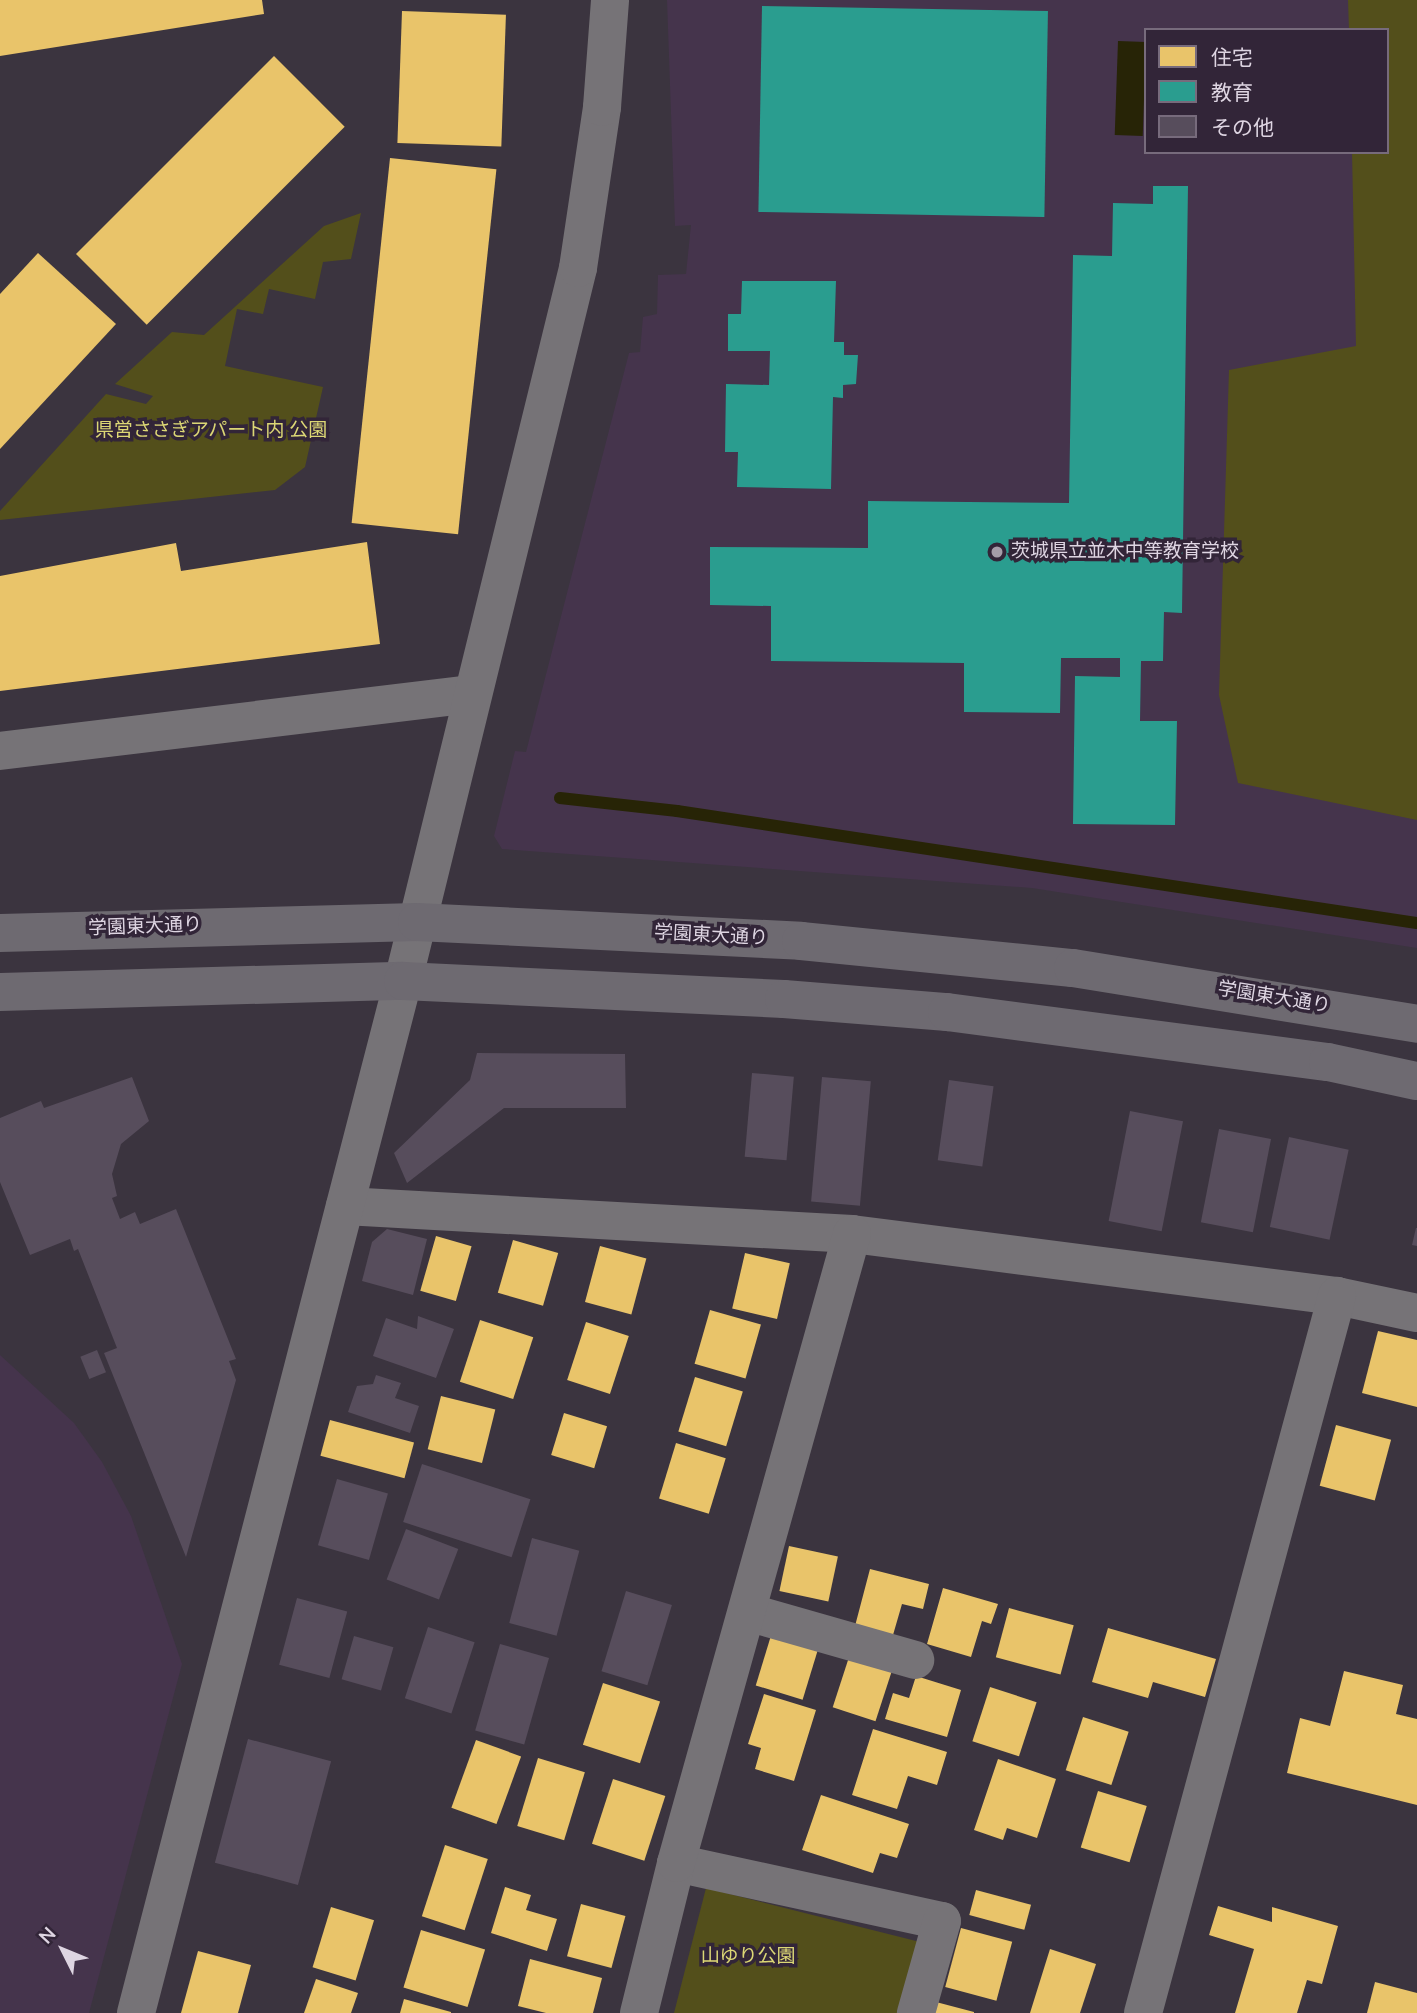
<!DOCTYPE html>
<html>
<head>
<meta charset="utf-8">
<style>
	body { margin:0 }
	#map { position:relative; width:1417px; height:2013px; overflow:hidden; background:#3b343f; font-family:"Nunito Sans","Noto Sans JP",sans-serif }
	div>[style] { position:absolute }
	.built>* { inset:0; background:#45344c }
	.green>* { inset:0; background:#534f1b }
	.water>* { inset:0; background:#272406; transform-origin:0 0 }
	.homes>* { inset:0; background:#e9c46a; transform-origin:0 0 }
	.schools>* { inset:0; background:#2a9d8f; transform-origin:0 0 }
	.stream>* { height:12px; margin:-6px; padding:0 6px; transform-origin:6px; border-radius:6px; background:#272406 }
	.building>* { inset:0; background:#574d5c; transform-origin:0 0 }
	.minor>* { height:38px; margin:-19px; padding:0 19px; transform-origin:19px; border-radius:19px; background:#767377 }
	.tertiary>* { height:38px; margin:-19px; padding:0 19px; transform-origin:19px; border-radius:19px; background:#767377 }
	.primary>* { height:38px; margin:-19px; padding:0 19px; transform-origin:19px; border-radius:19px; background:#6e6a71 }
	.dots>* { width:19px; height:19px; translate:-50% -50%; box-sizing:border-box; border:4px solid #322538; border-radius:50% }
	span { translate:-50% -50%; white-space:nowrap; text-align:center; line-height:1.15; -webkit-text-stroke:7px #322538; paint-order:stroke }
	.park-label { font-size:19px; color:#dcd775 }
	.poi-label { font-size:19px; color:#ded5e2 }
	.left { translate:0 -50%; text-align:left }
	.street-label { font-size:19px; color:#ded5e2 }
	.legend { position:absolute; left:1144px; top:28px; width:245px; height:126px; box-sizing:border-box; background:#322538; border:2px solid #776b7c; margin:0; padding:9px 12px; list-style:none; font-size:21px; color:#ded5e2 }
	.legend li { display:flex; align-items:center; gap:14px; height:35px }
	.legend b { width:35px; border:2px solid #776b7c }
	.north { position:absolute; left:28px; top:1915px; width:70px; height:70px; -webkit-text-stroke:5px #322538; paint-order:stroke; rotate:313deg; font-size:19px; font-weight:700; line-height:28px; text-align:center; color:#ded5e2 }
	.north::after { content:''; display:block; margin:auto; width:24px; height:32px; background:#ded5e2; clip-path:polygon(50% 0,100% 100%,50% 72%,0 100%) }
</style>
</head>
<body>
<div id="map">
	<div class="built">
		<i style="clip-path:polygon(evenodd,667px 0,1417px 0,1417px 948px,1032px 888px,502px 849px,494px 836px,515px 751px,526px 752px,629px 353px,640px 352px,643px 317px,657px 314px,658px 275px,686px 274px,691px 225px,675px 226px,667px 0,1146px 30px,1387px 30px,1387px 152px,1146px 152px,1146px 30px)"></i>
		<i style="clip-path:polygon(0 1355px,74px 1423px,102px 1462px,131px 1516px,182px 1664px,89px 2013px,0 2013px)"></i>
	</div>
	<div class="green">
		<i style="clip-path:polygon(1348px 0,1417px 0,1417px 820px,1238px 783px,1219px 695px,1229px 370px,1356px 346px,1352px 152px,1387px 152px,1387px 30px,1349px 30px)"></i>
		<i style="clip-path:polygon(361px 213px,351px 259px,323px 262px,315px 299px,269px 289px,263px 314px,237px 309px,225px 366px,323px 387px,305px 467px,275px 490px,0 520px,0 511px,106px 394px,146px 404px,153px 396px,115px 384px,172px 332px,204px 335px,324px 226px)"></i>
		<i style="clip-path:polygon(706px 1888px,920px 1942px,901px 2013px,674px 2013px)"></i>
	</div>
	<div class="water">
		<i style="left:1118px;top:41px;width:28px;height:94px;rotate:2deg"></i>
	</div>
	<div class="homes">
		<i style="clip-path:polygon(0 0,262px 0,264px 14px,0 56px)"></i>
		<i style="left:402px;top:11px;width:104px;height:132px;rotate:2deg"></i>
		<i style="left:274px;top:56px;width:100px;height:280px;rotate:45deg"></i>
		<i style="left:390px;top:158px;width:107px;height:367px;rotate:6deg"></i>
		<i style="clip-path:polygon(38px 253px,116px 324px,0 449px,0 294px)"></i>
		<i style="clip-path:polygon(367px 542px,380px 644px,0 691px,0 576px,176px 543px,181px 571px)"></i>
		<i style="left:436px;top:1236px;width:37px;height:57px;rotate:16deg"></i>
		<i style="left:513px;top:1240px;width:47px;height:55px;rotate:16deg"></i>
		<i style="left:600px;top:1246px;width:48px;height:58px;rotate:15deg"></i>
		<i style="left:745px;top:1253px;width:46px;height:57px;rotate:13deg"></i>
		<i style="left:710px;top:1310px;width:53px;height:56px;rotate:16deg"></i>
		<i style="left:480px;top:1320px;width:56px;height:65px;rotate:18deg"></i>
		<i style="left:586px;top:1322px;width:45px;height:61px;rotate:18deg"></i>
		<i style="clip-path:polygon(1378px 1331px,1417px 1340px,1417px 1407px,1362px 1393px)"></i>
		<i style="left:695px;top:1377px;width:50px;height:57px;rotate:17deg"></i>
		<i style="left:441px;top:1396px;width:56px;height:55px;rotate:14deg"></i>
		<i style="left:564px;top:1413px;width:45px;height:44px;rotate:17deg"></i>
		<i style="left:330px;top:1420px;width:87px;height:37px;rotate:15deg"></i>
		<i style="left:1336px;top:1425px;width:57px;height:63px;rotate:15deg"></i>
		<i style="left:676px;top:1443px;width:52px;height:58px;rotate:17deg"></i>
		<i style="left:789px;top:1546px;width:50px;height:46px;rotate:12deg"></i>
		<i style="clip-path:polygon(870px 1569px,929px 1584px,923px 1609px,902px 1604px,893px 1635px,855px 1626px)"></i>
		<i style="clip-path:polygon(943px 1588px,998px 1604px,991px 1624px,982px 1621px,971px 1657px,927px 1644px)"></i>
		<i style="left:1009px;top:1608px;width:67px;height:51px;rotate:15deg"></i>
		<i style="clip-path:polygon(1108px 1628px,1216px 1659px,1205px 1697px,1153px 1682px,1148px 1698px,1092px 1682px)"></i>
		<i style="left:773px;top:1629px;width:49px;height:59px;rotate:17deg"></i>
		<i style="left:850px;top:1654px;width:45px;height:56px;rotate:18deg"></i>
		<i style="clip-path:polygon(1344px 1671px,1403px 1685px,1396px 1714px,1417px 1719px,1417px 1805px,1287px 1773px,1300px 1718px,1330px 1726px)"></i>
		<i style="clip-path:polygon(916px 1676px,961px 1690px,947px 1737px,885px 1719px,893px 1693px,909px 1698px)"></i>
		<i style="left:603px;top:1683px;width:60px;height:65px;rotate:18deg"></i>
		<i style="left:990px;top:1687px;width:49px;height:57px;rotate:18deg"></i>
		<i style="clip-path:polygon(764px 1694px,816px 1710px,794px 1781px,755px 1769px,761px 1748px,748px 1744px)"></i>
		<i style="left:1083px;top:1717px;width:48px;height:56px;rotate:18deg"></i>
		<i style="clip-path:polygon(873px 1729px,947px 1752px,937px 1785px,908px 1776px,897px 1809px,852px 1795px)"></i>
		<i style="left:476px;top:1740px;width:48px;height:72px;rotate:20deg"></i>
		<i style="left:538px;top:1758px;width:49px;height:71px;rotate:17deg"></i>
		<i style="clip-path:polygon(998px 1759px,1056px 1779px,1037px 1838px,1007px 1828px,1003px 1840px,974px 1830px)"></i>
		<i style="left:613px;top:1779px;width:55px;height:68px;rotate:18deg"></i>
		<i style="left:1098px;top:1791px;width:51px;height:59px;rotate:17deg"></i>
		<i style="clip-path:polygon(821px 1795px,909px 1824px,897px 1858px,880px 1853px,873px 1873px,802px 1850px)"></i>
		<i style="left:445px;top:1845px;width:45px;height:75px;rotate:18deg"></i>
		<i style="clip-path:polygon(505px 1887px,531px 1895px,526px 1910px,557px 1919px,547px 1951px,491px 1933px)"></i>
		<i style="left:976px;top:1890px;width:57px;height:26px;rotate:15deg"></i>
		<i style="left:581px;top:1904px;width:46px;height:54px;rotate:15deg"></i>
		<i style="clip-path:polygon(1218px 1906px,1272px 1922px,1272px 1907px,1338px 1926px,1322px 1984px,1307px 1980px,1297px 2013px,1235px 2013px,1254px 1949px,1209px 1935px)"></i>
		<i style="left:331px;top:1907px;width:45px;height:63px;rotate:17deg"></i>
		<i style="left:961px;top:1928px;width:53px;height:61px;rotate:15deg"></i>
		<i style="left:421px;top:1930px;width:67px;height:60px;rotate:17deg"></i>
		<i style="clip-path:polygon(1050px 1949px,1096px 1964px,1080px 2013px,1030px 2013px)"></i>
		<i style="clip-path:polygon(198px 1951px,251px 1965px,238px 2013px,181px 2013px)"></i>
		<i style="clip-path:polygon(530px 1959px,602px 1978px,593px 2013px,546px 2013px,518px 2006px)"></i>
		<i style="clip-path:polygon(316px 1979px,358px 1993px,351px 2013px,304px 2013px)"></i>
		<i style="clip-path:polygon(1375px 1982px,1417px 1993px,1417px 2013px,1367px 2013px)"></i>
		<i style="clip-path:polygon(404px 1999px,451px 2012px,451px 2013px,400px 2013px)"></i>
		<i style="clip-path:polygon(936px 2002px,974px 2012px,974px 2013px,933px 2013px)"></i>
	</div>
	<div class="schools">
		<i style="left:762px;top:6px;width:286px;height:206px;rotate:1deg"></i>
		<i style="clip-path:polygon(1153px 186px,1188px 186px,1182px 613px,1164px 612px,1163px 661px,1141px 661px,1140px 721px,1177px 721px,1175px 825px,1073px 824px,1075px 676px,1120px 677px,1120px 658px,1061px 658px,1060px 713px,964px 712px,964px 663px,771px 661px,771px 606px,710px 605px,710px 547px,868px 548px,868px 501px,1069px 503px,1073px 255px,1112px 256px,1113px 203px,1153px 204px)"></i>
		<i style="clip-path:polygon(742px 281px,836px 281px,834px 342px,844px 342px,844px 355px,858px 355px,856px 384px,843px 385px,843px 398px,833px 397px,831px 489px,737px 487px,738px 452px,725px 452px,726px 384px,769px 385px,770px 351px,728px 351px,728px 314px,741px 314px)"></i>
	</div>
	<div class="stream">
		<i style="left:560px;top:798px;width:118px;rotate:6.3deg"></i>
		<i style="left:677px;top:811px;width:748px;rotate:8.61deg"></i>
	</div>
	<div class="building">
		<i style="clip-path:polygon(477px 1053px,625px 1054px,626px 1108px,504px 1108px,407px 1183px,394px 1153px,470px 1080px)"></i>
		<i style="left:752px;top:1073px;width:42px;height:84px;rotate:5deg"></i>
		<i style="clip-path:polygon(132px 1077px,149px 1121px,121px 1144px,112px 1174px,117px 1196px,112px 1198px,120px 1219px,135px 1212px,140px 1224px,176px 1209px,236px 1359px,229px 1361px,236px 1380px,186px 1557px,104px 1353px,117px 1348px,78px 1249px,74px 1251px,70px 1239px,30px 1255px,0 1182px,0 1118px,41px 1101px,44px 1108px)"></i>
		<i style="left:822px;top:1077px;width:49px;height:125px;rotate:5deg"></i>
		<i style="left:949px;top:1080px;width:45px;height:81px;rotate:8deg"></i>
		<i style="left:1130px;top:1111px;width:54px;height:112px;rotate:11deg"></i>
		<i style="left:1219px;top:1129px;width:53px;height:95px;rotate:11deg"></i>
		<i style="left:1289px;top:1137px;width:61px;height:92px;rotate:12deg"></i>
		<i style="clip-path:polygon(1416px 1228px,1417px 1228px,1417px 1246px,1412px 1245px)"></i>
		<i style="clip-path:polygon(387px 1229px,427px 1239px,413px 1295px,362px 1281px,372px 1242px)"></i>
		<i style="clip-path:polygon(418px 1316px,454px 1329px,436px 1378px,373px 1356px,386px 1318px,417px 1329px)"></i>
		<i style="left:97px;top:1350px;width:24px;height:18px;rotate:68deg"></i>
		<i style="clip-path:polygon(376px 1375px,401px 1383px,395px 1398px,419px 1406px,410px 1433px,348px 1412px,357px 1386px,373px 1384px)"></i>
		<i style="left:422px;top:1464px;width:114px;height:61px;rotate:18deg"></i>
		<i style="left:337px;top:1479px;width:53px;height:69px;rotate:16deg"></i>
		<i style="left:406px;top:1529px;width:56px;height:54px;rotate:21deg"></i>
		<i style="left:532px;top:1538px;width:49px;height:88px;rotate:15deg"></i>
		<i style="left:626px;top:1591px;width:48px;height:84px;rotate:17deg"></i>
		<i style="left:297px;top:1598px;width:52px;height:69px;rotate:15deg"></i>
		<i style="left:428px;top:1627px;width:49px;height:75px;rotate:18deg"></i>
		<i style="left:354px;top:1636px;width:41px;height:45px;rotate:16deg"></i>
		<i style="left:500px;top:1644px;width:51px;height:90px;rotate:16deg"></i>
		<i style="left:248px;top:1739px;width:86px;height:128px;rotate:15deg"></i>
	</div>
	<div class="minor">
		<i style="left:345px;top:1206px;width:508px;rotate:3.16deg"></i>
		<i style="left:852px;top:1234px;width:489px;rotate:7.3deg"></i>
		<i style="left:1337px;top:1296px;width:82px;rotate:12deg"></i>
		<i style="left:747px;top:1612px;width:175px;rotate:15.9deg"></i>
		<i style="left:676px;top:1863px;width:272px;rotate:12.3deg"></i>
		<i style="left:942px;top:1921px;width:96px;rotate:105.8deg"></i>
		<i style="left:639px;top:2013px;width:154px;rotate:-76.1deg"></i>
		<i style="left:676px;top:1863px;width:653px;rotate:-74.37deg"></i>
		<i style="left:1143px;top:2013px;width:743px;rotate:-74.86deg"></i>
	</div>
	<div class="tertiary">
		<i style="left:0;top:751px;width:476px;rotate:-6.9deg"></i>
		<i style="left:136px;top:2013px;width:1066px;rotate:-75.49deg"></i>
		<i style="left:403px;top:981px;width:734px;rotate:-76.21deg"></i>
		<i style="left:578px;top:268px;width:163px;rotate:-81.5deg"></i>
		<i style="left:602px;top:107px;width:107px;rotate:-85.7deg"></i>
	</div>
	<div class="primary">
		<i style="left:0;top:933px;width:417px;rotate:-1.5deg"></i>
		<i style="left:417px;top:922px;width:384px;rotate:2.8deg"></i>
		<i style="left:801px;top:941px;width:273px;rotate:5.7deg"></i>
		<i style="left:1073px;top:968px;width:349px;rotate:9.2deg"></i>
		<i style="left:0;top:992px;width:403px;rotate:-1.6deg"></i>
		<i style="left:403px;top:981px;width:381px;rotate:2.7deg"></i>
		<i style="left:784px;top:999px;width:164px;rotate:4.6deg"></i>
		<i style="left:947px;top:1012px;width:384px;rotate:7.5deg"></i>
		<i style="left:1328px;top:1062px;width:91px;rotate:12.1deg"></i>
	</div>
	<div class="dots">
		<i style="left:997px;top:552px;background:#a59da9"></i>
	</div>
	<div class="park-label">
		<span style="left:211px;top:431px">県営ささぎアパート内 公園</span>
		<span style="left:748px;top:1957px">山ゆり公園</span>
	</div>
	<div class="poi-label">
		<span class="left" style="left:1011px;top:552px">茨城県立並木中等教育学校</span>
	</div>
	<div class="street-label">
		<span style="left:145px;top:927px;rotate:-2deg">学園東大通り</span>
		<span style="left:711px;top:936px;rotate:3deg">学園東大通り</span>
		<span style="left:1274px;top:998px;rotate:9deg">学園東大通り</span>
	</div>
	<ul class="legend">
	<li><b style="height:19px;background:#e9c46a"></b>住宅</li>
	<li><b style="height:19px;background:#2a9d8f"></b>教育</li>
	<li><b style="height:19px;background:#574d5c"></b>その他</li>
	</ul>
	<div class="north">N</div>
</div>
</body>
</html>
